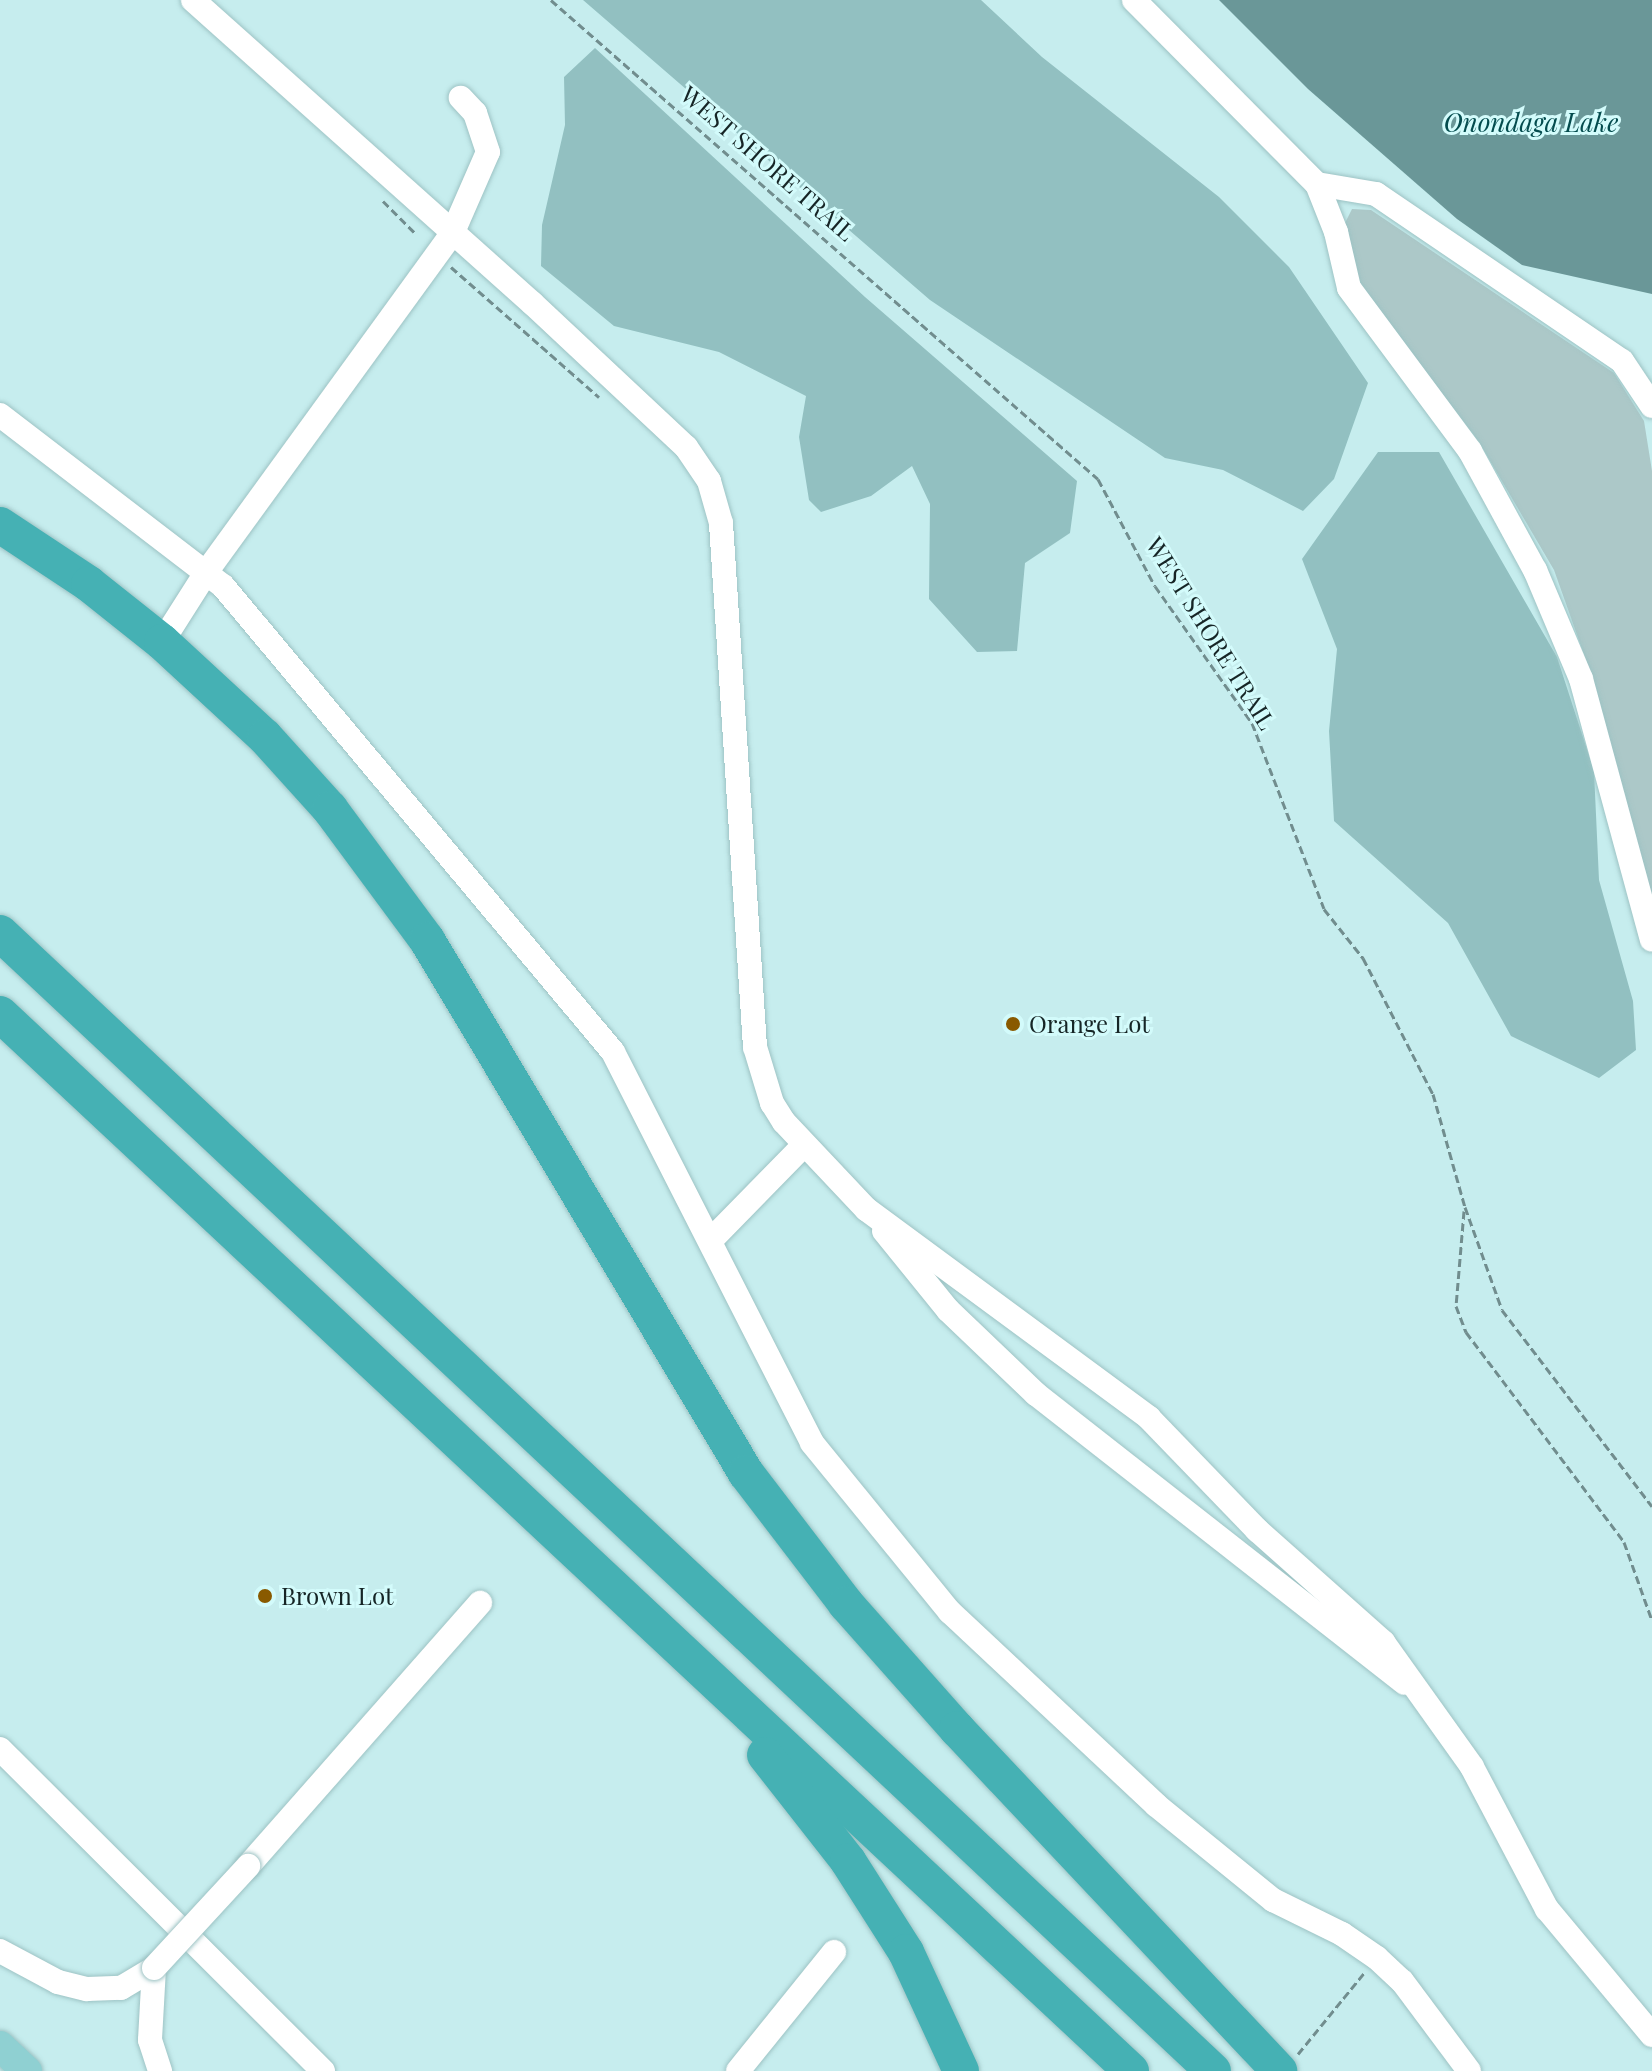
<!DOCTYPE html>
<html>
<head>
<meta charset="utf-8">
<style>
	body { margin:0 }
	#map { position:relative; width:1652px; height:2071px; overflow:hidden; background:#c6edee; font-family:"Playfair Display",serif }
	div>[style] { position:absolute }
	.green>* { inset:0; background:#acc8c8 }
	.forest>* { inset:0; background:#92c0c1 }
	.water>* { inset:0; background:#6a9798 }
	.path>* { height:3px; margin-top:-1.5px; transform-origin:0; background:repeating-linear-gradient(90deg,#718d8e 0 8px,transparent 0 12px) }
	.roads { filter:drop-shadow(0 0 2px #9dc3c4) drop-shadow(0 0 2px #9dc3c4) }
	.minor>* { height:24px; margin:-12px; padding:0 12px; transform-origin:12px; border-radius:12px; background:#fff }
	.major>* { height:30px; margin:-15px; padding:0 15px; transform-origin:15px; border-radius:15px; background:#8fd0d2 }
	.highway>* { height:36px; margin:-18px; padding:0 18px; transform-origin:18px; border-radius:18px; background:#45b1b4 }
	.bridges { filter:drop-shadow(0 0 2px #9dc3c4) drop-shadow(0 0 2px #9dc3c4) }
	.minor-bridge>* { height:24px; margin:-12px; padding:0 12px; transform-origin:12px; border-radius:12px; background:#fff }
	.dots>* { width:22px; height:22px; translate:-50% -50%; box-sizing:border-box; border:4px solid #d3fbfb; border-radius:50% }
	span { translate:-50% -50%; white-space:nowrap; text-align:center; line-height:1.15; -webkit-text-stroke:6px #d3fbfb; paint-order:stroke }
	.street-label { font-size:24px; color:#162526 }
	.poi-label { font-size:24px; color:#162526 }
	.left { translate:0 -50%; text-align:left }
	.water-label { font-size:26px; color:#044c4e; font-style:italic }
</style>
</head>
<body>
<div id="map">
	<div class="green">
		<i style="clip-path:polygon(1352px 209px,1371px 210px,1614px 373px,1644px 421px,1652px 471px,1652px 901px,1592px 677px,1554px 570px,1479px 442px,1357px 282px,1344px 225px)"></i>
	</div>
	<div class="forest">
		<i style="clip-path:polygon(583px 0,981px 0,1042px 57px,1219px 197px,1289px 267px,1368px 383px,1334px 479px,1303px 511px,1223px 470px,1165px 458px,930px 300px)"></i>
		<i style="clip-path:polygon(595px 48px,865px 297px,1077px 481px,1070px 533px,1025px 563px,1017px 651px,977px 652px,929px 599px,930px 504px,912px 466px,871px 496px,821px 512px,809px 500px,799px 437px,806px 396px,719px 352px,614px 326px,541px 266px,542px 225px,565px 125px,564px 77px)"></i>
		<i style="clip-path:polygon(1378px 452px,1439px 452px,1557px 657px,1594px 771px,1599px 880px,1633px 1001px,1636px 1050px,1599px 1078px,1511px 1036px,1448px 923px,1334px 821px,1329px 731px,1337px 649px,1302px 559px)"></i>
	</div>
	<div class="water">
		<i style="clip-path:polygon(1219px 0,1652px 0,1652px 294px,1522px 265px,1457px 219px,1308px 89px)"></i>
	</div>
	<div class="path">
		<i style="left:551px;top:0;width:727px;rotate:41.21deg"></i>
		<i style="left:1098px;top:479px;width:121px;rotate:62deg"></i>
		<i style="left:1155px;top:586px;width:168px;rotate:54.7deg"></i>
		<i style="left:1252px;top:723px;width:199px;rotate:68.8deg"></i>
		<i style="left:1324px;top:909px;width:63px;rotate:51.5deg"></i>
		<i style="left:1363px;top:958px;width:153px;rotate:62.8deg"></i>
		<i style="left:1433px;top:1094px;width:117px;rotate:74.2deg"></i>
		<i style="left:1465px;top:1207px;width:109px;rotate:70.2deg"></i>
		<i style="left:1502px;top:1310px;width:247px;rotate:52.6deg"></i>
		<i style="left:383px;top:201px;width:44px;rotate:45deg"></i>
		<i style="left:451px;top:267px;width:197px;rotate:41.3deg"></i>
		<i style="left:1464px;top:1211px;width:95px;rotate:94.8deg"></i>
		<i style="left:1456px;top:1306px;width:28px;rotate:69deg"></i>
		<i style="left:1466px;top:1332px;width:263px;rotate:53deg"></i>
		<i style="left:1624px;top:1542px;width:83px;rotate:70.3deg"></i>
		<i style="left:1298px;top:2054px;width:104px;rotate:-50.8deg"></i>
	</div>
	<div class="roads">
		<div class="minor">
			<i style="left:193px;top:0;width:455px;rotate:41.8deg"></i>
			<i style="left:532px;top:303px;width:211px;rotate:43.1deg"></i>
			<i style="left:686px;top:447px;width:41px;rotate:55.9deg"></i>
			<i style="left:709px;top:481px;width:44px;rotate:74.1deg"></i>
			<i style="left:721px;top:523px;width:525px;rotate:86.29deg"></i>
			<i style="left:755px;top:1047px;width:59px;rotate:73.1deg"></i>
			<i style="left:772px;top:1103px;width:22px;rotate:58deg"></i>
			<i style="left:784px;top:1122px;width:120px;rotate:46.7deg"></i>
			<i style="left:866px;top:1209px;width:352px;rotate:36.4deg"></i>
			<i style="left:1149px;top:1418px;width:156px;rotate:46deg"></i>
			<i style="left:1257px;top:1530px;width:169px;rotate:41.6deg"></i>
			<i style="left:1383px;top:1642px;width:153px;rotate:54.5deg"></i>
			<i style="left:1472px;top:1767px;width:161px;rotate:62.2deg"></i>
			<i style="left:1547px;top:1909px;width:164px;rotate:50.2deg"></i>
			<i style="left:1134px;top:0;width:260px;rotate:45.2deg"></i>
			<i style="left:1317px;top:184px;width:60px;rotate:9.6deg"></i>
			<i style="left:1376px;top:194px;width:297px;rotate:34.2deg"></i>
			<i style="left:1622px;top:361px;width:54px;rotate:56.3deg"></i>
			<i style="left:1317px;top:184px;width:52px;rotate:68.4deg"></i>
			<i style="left:1336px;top:232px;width:57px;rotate:76.9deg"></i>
			<i style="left:1349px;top:288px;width:203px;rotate:53.4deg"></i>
			<i style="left:1470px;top:451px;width:136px;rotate:61.4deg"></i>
			<i style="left:1535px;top:570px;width:118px;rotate:67.1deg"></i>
			<i style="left:1581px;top:679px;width:270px;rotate:74.8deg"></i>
			<i style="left:0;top:415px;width:281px;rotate:37.5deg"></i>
			<i style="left:223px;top:586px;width:608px;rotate:50.07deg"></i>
			<i style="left:613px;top:1052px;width:439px;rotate:63deg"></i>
			<i style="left:812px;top:1443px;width:218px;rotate:50.8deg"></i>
			<i style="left:950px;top:1612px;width:282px;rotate:43.1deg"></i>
			<i style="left:1156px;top:1805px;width:151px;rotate:39.1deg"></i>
			<i style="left:1273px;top:1900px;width:77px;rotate:26.2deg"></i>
			<i style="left:1342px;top:1934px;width:42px;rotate:34.4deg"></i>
			<i style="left:1377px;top:1958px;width:34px;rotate:43deg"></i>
			<i style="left:1402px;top:1981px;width:112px;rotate:53.3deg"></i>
			<i style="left:162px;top:642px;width:84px;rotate:-57.6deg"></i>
			<i style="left:207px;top:571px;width:419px;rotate:-54deg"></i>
			<i style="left:453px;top:232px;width:87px;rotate:-66.4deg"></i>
			<i style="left:488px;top:152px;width:41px;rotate:-108.4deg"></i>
			<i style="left:475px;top:113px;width:21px;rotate:-133deg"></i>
			<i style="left:884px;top:1231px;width:102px;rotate:51deg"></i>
			<i style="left:948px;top:1310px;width:122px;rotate:43.7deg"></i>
			<i style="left:1036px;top:1394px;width:468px;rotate:38.1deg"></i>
			<i style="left:711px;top:1240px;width:132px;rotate:-45.6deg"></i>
			<i style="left:0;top:1749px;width:456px;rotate:44.9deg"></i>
			<i style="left:248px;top:1866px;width:351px;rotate:-48.6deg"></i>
			<i style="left:0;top:1951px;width:66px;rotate:28.1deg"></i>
			<i style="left:58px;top:1982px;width:30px;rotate:14deg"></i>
			<i style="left:87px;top:1989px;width:34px;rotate:-2deg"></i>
			<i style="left:121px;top:1988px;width:39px;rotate:-31deg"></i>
			<i style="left:154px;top:1968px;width:72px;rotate:93.2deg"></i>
			<i style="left:150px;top:2040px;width:33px;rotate:72deg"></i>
			<i style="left:738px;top:2071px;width:153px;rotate:-51.1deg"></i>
		</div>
		<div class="major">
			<i style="left:0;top:2046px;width:37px;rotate:43deg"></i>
		</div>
		<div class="highway">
			<i style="left:0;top:525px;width:107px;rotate:33.5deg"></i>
			<i style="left:89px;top:584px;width:93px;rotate:38.5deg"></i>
			<i style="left:162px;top:642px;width:140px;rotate:42.7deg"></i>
			<i style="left:265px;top:737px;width:97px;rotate:47.9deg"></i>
			<i style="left:330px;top:809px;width:163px;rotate:53.5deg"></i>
			<i style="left:427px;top:940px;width:621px;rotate:59.1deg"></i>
			<i style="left:746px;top:1473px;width:165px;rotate:52.6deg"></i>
			<i style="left:846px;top:1604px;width:167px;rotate:48.4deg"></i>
			<i style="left:957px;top:1729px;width:470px;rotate:46.7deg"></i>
			<i style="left:0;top:933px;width:1663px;rotate:43.17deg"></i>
			<i style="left:0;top:1014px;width:1548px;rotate:43.06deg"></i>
			<i style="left:765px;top:1755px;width:135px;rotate:51.9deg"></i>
			<i style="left:848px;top:1861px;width:108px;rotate:57.5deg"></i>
			<i style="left:906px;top:1952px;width:131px;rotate:65.2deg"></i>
		</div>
	</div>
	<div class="bridges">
		<div class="minor-bridge">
			<i style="left:154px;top:1968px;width:139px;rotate:-47.3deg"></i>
		</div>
	</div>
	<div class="dots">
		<i style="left:1013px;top:1024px;background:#895a00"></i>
		<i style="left:265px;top:1596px;background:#895a00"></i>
	</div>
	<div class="street-label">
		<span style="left:768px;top:163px;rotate:41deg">WEST SHORE TRAIL</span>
		<span style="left:1211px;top:633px;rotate:58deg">WEST SHORE TRAIL</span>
	</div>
	<div class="poi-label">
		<span class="left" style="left:1029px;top:1024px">Orange Lot</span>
		<span class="left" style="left:281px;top:1596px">Brown Lot</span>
	</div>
	<div class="water-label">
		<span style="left:1531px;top:122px">Onondaga Lake</span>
	</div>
</div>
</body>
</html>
